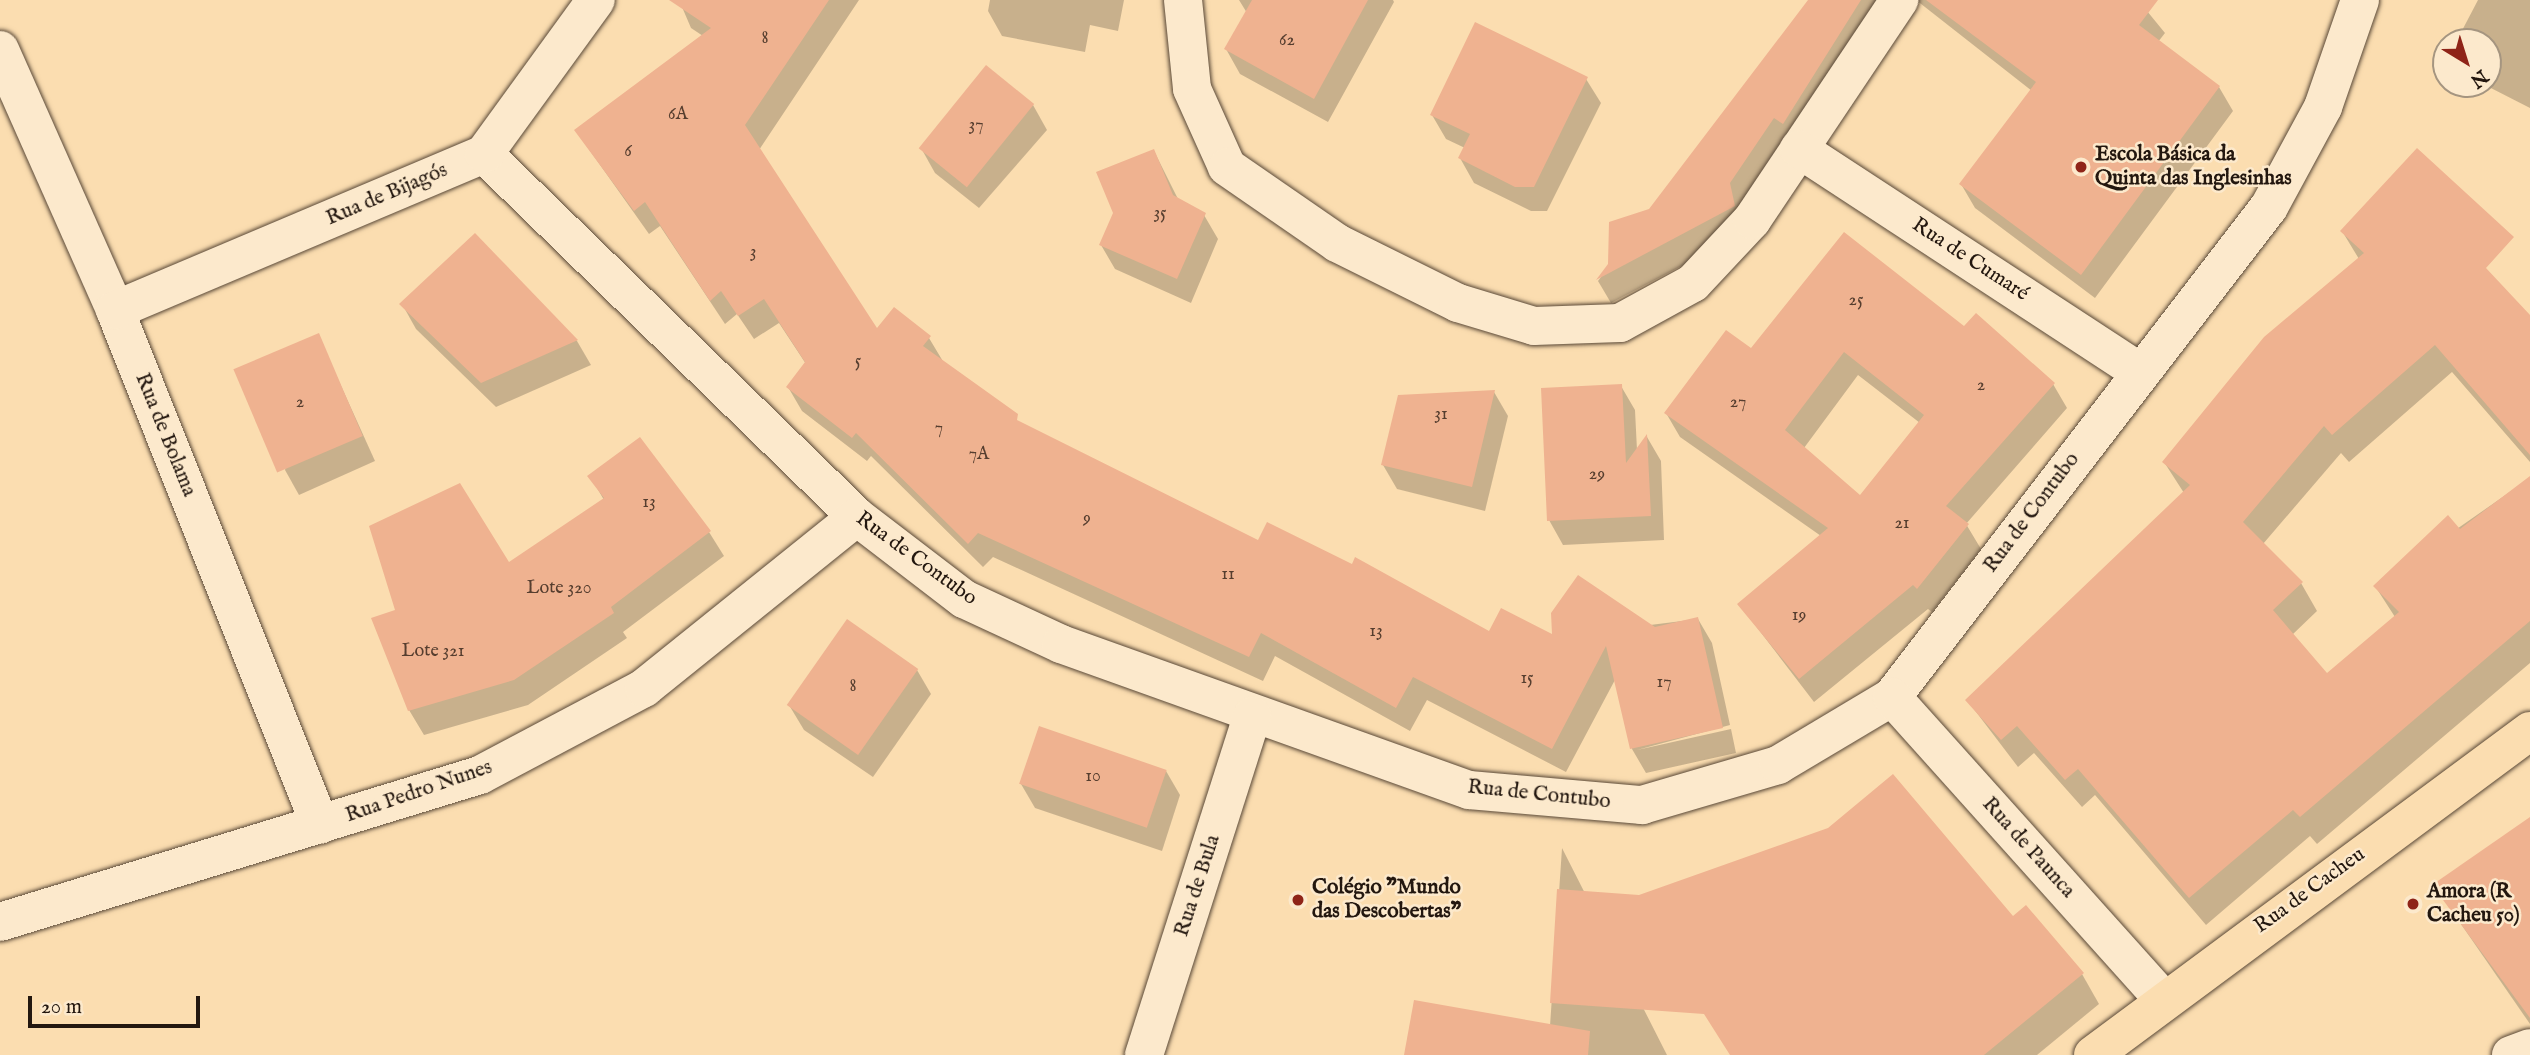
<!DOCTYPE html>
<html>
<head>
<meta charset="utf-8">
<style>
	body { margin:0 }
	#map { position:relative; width:2530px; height:1055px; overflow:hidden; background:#fbddb0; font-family:"IM FELL English",serif }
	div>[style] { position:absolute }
	.shadow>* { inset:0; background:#0003 }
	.building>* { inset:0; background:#efb290; transform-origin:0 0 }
	.roads { filter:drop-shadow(0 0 2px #594837) drop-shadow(0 0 2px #594837) }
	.minor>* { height:38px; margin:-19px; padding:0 19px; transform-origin:19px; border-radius:19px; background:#fce9cc }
	.major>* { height:38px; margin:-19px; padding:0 19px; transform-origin:19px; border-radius:19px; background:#fbddb0 }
	.dots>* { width:19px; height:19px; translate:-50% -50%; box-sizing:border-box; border:4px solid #fce9cc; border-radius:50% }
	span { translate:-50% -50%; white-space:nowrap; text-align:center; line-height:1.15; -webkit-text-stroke:5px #fce9cc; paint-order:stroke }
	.number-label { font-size:18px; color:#563e2f }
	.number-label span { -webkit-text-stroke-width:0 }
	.poi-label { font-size:21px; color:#23170f; font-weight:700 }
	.left { translate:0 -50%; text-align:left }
	.street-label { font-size:21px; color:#23170f }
	.north { position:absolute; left:2432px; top:28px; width:70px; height:70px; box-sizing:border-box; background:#fce9cc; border:2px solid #a59580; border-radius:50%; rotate:142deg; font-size:19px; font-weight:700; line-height:28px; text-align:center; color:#23170f }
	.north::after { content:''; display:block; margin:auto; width:24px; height:32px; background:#8f2418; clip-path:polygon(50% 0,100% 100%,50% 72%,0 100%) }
	.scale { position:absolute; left:28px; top:996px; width:172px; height:32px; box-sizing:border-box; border:4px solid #23170f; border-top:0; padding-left:9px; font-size:21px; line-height:24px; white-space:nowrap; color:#23170f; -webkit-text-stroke:5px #fce9cc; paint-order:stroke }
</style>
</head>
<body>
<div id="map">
	<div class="shadow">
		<i style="clip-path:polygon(679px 0,859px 0,759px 150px,877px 331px,929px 338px,944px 363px,1022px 425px,1259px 543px,1490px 634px,1554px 637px,1698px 619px,1712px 643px,1730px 725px,1637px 750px,1731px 729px,1736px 753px,1646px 773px,1632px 749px,1616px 678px,1566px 772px,1427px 700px,1410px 731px,1275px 656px,1263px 681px,993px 557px,983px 567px,871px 456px,867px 461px,802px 411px,788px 387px,806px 364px,779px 323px,754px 339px,737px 314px,725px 324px,660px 226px,649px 234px,576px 131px,703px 36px,691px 28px)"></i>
		<i style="clip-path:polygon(990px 0,1124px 0,1118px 31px,1090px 25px,1085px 52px,1002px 36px,988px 11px)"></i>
		<i style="clip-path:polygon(1239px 0,1393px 0,1394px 2px,1328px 122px,1240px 74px,1226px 49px,1247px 13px)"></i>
		<i style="clip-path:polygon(1810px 0,1889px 0,1746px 232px,1611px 303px,1598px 281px)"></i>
		<i style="clip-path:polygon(1916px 0,2138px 0,2165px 33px,2158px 42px,2219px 87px,2233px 111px,2095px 298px,1975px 208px,1961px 184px,2032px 91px)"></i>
		<i style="clip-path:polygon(2478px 0,2530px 0,2530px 108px,2483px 84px,2488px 42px,2456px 42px)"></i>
		<i style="clip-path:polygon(1586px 79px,1601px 103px,1547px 211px,1531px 211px,1474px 183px,1460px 158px,1465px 148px,1446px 139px,1432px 115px)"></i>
		<i style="clip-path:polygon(1033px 105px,1047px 130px,979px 208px,935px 173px,921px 148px)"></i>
		<i style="clip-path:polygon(1154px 151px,1178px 199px,1204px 215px,1218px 239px,1191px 303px,1115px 269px,1101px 245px)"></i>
		<i style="clip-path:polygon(2342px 231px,2530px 322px,2530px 462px,2452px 372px,2349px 462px,2341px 453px,2263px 544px,2301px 583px,2317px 611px,2292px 635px,2327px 676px,2395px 617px,2375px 586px,2530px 478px,2530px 663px,2317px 844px,2310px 836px,2206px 925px,2095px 795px,2082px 807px,2034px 753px,2018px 767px,1967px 700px,2184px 493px,2164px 462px,2359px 259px)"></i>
		<i style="clip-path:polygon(475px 235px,577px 341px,591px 365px,496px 407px,416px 329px,402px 304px)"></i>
		<i style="clip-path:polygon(evenodd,1964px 329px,2053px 384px,2067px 408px,1966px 524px,1981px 549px,1932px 612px,1928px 609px,1814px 702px,1739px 604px,1821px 536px,1680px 437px,1666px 413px,1751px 351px,1964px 329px,1858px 375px,1920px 423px,1860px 497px,1804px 448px,1858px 375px)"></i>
		<i style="clip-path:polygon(318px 335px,375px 461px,299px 495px,285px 470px)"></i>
		<i style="clip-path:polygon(1621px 386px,1635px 410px,1637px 450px,1647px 437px,1661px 461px,1664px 540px,1563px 545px,1549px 520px)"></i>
		<i style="clip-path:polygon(1494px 392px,1508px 416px,1485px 511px,1397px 489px,1383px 465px)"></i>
		<i style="clip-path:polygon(590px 476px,709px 532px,724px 556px,623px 632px,627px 638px,528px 705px,424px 735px,409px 710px,397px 611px,509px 564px,604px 500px)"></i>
		<i style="clip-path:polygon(917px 670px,931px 694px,873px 777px,804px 730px,789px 705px)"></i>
		<i style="clip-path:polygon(1166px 771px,1180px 795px,1162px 851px,1035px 808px,1021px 784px)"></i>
		<i style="clip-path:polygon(2530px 819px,2530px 1024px,2434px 885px)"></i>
		<i style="clip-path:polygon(1562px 848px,1667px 1055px,1406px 1055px,1550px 1026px)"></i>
		<i style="clip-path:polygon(2013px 919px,2082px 974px,2099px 1004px,2037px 1055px,1749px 1055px)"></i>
	</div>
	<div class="building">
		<i style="clip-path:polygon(669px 0,829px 0,745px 125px,877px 328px,894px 307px,931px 336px,923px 346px,1018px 414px,1017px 420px,1258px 540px,1267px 522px,1352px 564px,1355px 557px,1489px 631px,1501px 608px,1552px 634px,1551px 613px,1578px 575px,1655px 627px,1698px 617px,1723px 728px,1630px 749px,1606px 646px,1552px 749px,1413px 677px,1396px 708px,1261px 633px,1249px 657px,978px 533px,968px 544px,856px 433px,852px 438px,786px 387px,805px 362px,764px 299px,738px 316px,721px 291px,710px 301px,645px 202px,634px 211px,574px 130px,711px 28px)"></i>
		<i style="clip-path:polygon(1252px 0,1368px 0,1314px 99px,1224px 49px)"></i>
		<i style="clip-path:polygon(1808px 0,1861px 0,1783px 124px,1774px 118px,1730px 183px,1735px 206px,1596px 280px,1608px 264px,1609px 222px,1649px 209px)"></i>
		<i style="clip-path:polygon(1926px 0,2158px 0,2139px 25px,2220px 86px,2081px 275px,1959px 184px,2036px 82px)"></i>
		<i style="clip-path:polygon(1475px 22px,1588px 77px,1534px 187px,1515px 187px,1458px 158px,1470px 134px,1430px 115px)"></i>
		<i style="left:986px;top:65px;width:62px;height:107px;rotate:39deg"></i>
		<i style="clip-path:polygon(2417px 148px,2514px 237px,2486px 268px,2530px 315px,2530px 455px,2435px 345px,2332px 435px,2324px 426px,2243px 522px,2303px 582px,2273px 610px,2327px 673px,2399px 612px,2373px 586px,2448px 515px,2460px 529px,2530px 476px,2530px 621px,2300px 817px,2293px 810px,2189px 898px,2078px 769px,2065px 780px,2017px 726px,2001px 740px,1965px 700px,2190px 485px,2162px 462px,2264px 337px,2364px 253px,2340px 231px)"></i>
		<i style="clip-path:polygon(1154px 149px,1173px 195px,1206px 213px,1177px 279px,1099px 245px,1113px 213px,1096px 172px)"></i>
		<i style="clip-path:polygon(evenodd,1844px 232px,1964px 326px,1976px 313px,2055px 383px,1946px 506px,1969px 524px,1917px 589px,1913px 585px,1799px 679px,1737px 604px,1828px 528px,1664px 413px,1726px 330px,1751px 348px,1844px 232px,1844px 352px,1924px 415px,1860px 495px,1785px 430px,1844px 352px)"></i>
		<i style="clip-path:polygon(475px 233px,578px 340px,481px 383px,399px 304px)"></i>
		<i style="left:319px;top:333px;width:112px;height:93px;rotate:67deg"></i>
		<i style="clip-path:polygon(1622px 384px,1626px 463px,1647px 434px,1651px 516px,1547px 521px,1541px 388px)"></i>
		<i style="clip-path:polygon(1495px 390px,1472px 487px,1381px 465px,1398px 395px)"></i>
		<i style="clip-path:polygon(640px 437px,711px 531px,611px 607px,614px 613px,514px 680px,408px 711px,371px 618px,395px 610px,369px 526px,460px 483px,509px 562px,604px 498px,587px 476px)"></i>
		<i style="left:847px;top:619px;width:87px;height:105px;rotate:35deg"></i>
		<i style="left:1039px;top:726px;width:135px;height:61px;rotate:19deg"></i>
		<i style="clip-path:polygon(1893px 774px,2013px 916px,2026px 905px,2084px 973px,1984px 1055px,1730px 1055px,1704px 1014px,1550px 1003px,1557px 889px,1639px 895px,1828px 828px)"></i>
		<i style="clip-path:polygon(2530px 817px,2530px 1018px,2432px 885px)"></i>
		<i style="clip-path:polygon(1414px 1000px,1590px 1031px,1588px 1055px,1404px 1055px)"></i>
	</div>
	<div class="roads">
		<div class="minor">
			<i style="left:1183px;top:0;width:89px;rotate:84.2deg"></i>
			<i style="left:1192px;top:89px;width:85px;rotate:65.8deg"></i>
			<i style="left:1227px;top:167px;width:134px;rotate:34.6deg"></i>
			<i style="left:1337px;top:243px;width:135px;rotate:26.4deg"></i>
			<i style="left:1458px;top:303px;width:79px;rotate:16.8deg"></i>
			<i style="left:1534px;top:326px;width:86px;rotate:-2deg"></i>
			<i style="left:1620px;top:323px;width:83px;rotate:-28.7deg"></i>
			<i style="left:1693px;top:283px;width:86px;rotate:-46.9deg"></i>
			<i style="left:1752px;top:220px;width:265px;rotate:-56.2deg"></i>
			<i style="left:0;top:50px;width:284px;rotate:66.1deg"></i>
			<i style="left:115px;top:310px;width:554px;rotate:68.29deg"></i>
			<i style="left:1799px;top:149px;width:407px;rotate:33.2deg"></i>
			<i style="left:484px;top:154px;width:520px;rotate:44.22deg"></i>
			<i style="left:857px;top:517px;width:135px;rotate:37.5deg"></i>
			<i style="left:964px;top:599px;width:107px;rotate:24.9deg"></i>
			<i style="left:1061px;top:644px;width:433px;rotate:19.7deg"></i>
			<i style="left:1469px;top:790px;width:174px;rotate:5deg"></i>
			<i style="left:1642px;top:805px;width:142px;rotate:-16.4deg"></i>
			<i style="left:1778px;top:765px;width:133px;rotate:-30.8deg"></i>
			<i style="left:1892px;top:697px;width:618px;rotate:-52.43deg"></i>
			<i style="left:2269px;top:207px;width:114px;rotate:-61.6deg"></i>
			<i style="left:2323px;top:107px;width:113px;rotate:-70.9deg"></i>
			<i style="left:115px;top:310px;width:401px;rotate:-22.9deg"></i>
			<i style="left:484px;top:154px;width:190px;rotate:-54deg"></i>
			<i style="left:1892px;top:697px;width:406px;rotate:48.1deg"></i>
			<i style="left:0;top:922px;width:502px;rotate:-17.03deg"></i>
			<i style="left:480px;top:775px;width:186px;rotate:-27.9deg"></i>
			<i style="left:644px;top:688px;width:273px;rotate:-38.8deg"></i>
			<i style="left:1144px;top:1055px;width:356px;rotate:-72.3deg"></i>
			<i style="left:2511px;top:1055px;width:20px;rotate:-20deg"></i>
		</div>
		<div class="major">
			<i style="left:2093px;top:1055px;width:544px;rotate:-36.55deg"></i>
		</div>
	</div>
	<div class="dots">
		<i style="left:2081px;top:167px;background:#8f2418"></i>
		<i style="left:1298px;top:900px;background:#8f2418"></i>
		<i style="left:2413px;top:904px;background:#8f2418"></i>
	</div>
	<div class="number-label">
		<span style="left:765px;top:39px">8</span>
		<span style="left:1287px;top:41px">62</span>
		<span style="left:678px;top:115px">6A</span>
		<span style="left:976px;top:126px">37</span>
		<span style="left:628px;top:152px">6</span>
		<span style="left:1160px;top:214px">35</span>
		<span style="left:753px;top:253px">3</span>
		<span style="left:1856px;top:301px">25</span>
		<span style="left:858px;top:362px">5</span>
		<span style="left:1981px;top:386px">2</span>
		<span style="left:300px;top:403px">2</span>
		<span style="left:1738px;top:403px">27</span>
		<span style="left:1441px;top:415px">31</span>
		<span style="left:939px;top:429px">7</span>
		<span style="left:979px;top:455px">7A</span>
		<span style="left:1597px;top:475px">29</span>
		<span style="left:649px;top:503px">13</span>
		<span style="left:1087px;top:519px">9</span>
		<span style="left:1902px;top:524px">21</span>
		<span style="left:1228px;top:575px">11</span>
		<span style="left:559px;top:589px">Lote 320</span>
		<span style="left:1799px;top:616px">19</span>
		<span style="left:1376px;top:632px">13</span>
		<span style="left:433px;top:652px">Lote 321</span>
		<span style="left:1527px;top:679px">15</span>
		<span style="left:1664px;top:683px">17</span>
		<span style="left:853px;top:687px">8</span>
		<span style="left:1093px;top:777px">10</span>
	</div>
	<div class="poi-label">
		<span class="left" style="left:2095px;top:167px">Escola Básica da<br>Quinta das Inglesinhas</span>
		<span class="left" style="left:1312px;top:900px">Colégio "Mundo<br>das Descobertas"</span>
		<span class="left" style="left:2427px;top:904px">Amora (R<br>Cacheu 50)</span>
	</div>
	<div class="street-label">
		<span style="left:387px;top:195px;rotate:-23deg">Rua de Bijagós</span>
		<span style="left:1970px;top:260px;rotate:33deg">Rua de Cumaré</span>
		<span style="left:165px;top:435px;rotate:68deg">Rua de Bolama</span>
		<span style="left:2032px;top:513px;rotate:-53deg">Rua de Contubo</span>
		<span style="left:916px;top:559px;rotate:36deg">Rua de Contubo</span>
		<span style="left:419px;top:792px;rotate:-19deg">Rua Pedro Nunes</span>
		<span style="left:1539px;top:795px;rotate:6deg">Rua de Contubo</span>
		<span style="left:2028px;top:848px;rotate:48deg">Rua de Paunca</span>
		<span style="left:1198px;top:886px;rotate:-72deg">Rua de Bula</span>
		<span style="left:2310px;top:891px;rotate:-36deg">Rua de Cacheu</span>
	</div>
	<div class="north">N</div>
	<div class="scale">20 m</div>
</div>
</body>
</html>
